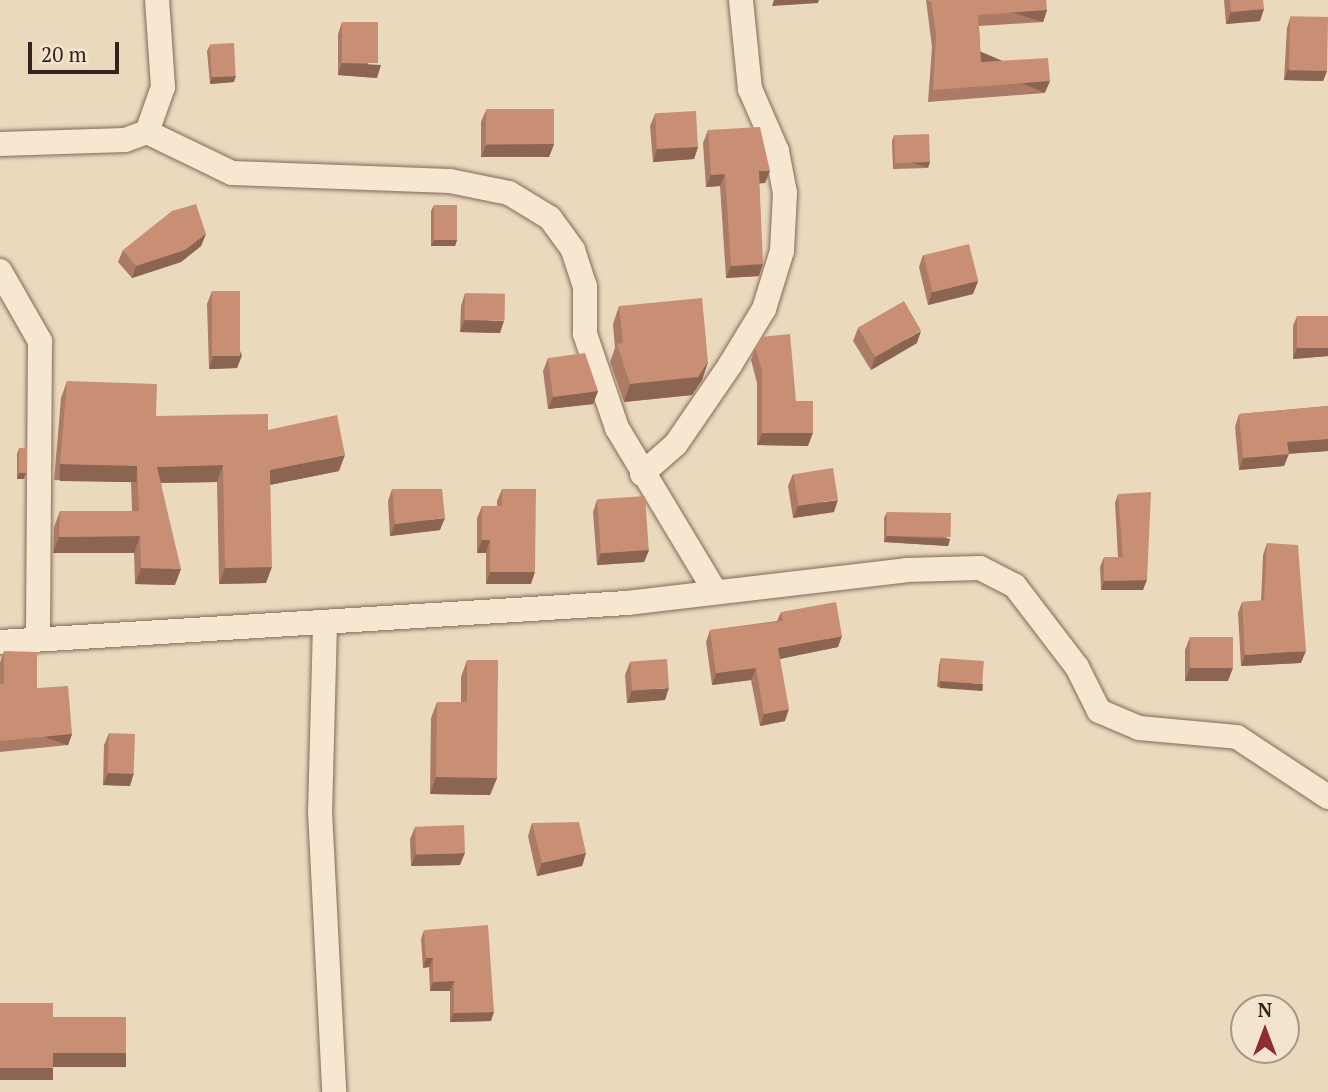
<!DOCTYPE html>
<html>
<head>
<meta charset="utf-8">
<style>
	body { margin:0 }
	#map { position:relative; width:1328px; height:1092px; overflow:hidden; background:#ebd9be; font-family:"PT Serif",serif }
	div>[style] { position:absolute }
	.roads { filter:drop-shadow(0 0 2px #826a58) drop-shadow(0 0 2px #826a58) }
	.street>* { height:24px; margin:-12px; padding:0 12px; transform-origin:12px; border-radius:12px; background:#f7e7d0 }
	.wall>* { inset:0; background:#ac7b65 }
	.shaded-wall>* { inset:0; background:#8c6452; transform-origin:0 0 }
	.building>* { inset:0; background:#c88f75; transform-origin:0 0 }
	span { translate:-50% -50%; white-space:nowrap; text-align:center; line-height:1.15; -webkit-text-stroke:5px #f3e4cd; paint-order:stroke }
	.north { position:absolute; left:1230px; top:994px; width:70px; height:70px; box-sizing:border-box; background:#f3e4cd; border:2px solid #a69786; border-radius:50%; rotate:0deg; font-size:19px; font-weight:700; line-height:28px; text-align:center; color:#32241c }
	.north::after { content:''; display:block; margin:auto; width:24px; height:32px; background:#8e2b36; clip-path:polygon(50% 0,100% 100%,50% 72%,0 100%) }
	.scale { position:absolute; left:28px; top:42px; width:91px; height:32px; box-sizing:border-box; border:4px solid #32241c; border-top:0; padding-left:9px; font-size:21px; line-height:24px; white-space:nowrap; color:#32241c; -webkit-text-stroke:5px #f3e4cd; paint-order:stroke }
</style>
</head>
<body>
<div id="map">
	<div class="roads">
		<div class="street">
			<i style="left:147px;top:132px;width:94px;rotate:25.8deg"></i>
			<i style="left:232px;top:173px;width:218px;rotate:2.1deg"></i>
			<i style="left:450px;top:181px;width:60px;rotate:11.5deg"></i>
			<i style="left:509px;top:193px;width:48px;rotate:31.4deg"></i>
			<i style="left:550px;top:218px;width:39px;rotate:54deg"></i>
			<i style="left:573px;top:250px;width:38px;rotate:72deg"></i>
			<i style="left:585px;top:286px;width:48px;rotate:90deg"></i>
			<i style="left:585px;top:334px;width:99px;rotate:71.2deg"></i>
			<i style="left:617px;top:428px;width:190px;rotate:59deg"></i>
			<i style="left:0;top:144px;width:125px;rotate:-1.8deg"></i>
			<i style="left:125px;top:140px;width:23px;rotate:-20deg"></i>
			<i style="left:147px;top:132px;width:48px;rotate:-70.4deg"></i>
			<i style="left:163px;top:87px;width:87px;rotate:-93.9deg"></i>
			<i style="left:0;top:271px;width:81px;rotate:60.3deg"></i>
			<i style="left:40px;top:341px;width:298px;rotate:90.4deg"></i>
			<i style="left:642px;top:474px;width:45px;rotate:-41.4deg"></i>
			<i style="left:676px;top:444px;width:96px;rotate:-55.6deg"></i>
			<i style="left:730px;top:365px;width:66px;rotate:-58.7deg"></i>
			<i style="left:764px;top:309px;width:61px;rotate:-72.8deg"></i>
			<i style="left:782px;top:251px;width:58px;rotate:-87deg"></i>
			<i style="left:785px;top:193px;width:43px;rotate:-100.8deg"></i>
			<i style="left:777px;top:151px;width:68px;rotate:-113.5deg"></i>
			<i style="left:750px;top:89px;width:89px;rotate:-95.8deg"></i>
			<i style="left:325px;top:624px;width:187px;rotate:91.5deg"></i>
			<i style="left:320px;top:811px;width:281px;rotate:87.1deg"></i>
			<i style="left:0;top:642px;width:628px;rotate:-3.56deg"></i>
			<i style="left:627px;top:603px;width:281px;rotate:-6.7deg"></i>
			<i style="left:906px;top:570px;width:74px;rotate:-1.5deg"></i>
			<i style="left:980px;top:568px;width:39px;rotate:27deg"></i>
			<i style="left:1015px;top:586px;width:102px;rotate:52.6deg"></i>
			<i style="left:1077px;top:667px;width:49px;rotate:63.4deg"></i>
			<i style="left:1099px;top:711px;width:43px;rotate:23deg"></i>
			<i style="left:1139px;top:728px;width:98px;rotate:5.2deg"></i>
			<i style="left:1237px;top:737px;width:109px;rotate:33.4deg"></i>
		</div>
	</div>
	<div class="wall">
		<i style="clip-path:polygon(926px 0,1047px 10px,1043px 22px,979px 26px,981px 62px,1045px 93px,928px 102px,932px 47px)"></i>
		<i style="clip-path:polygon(1224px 0,1263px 0,1260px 21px,1226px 24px)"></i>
		<i style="clip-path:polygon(1290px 18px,1327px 71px,1323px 81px,1284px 80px,1287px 28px)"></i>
		<i style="clip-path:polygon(342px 22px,377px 78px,338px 75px,338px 34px)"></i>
		<i style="clip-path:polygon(210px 45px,234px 82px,210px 84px,207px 51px)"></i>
		<i style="clip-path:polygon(486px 110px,554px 144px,549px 157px,481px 157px,481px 122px)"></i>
		<i style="clip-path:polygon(655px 114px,698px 147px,694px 159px,653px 162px,650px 126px)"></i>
		<i style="clip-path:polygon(708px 130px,765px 183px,759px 183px,759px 276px,726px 278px,720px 186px,706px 187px,703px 143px)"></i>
		<i style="clip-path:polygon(894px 135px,928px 168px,893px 169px,892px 141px)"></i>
		<i style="clip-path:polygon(434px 205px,457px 240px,455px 246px,431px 246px,431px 211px)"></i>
		<i style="clip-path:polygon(206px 234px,201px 246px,181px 262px,132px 278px,118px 262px,123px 250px)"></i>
		<i style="clip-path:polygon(923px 255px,978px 281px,973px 294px,928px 305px,919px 267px)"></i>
		<i style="clip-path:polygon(212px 291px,242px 355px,237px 368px,209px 369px,207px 304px)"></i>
		<i style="clip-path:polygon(465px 293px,500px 333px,460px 332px,461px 306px)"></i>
		<i style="clip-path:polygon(619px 306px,708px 362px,702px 380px,692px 395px,624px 402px,610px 362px,615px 348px,613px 324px)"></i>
		<i style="clip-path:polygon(1297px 316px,1328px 316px,1328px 356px,1293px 359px,1293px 326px)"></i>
		<i style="clip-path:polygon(858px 328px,917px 343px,871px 370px,853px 341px)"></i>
		<i style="clip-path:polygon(755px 348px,796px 401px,808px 446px,757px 445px,757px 383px,751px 360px)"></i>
		<i style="clip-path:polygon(548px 358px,598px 391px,593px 404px,548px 409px,543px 371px)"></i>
		<i style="clip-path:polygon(67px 381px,156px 416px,268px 430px,339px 471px,270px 485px,266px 583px,219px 584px,217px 482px,161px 483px,175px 585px,135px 584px,134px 553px,53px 553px,54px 527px,60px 511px,132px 511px,131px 482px,54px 480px,61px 398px)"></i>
		<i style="clip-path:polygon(1328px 406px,1328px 451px,1288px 454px,1284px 466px,1239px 470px,1235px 427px,1239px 414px)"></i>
		<i style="clip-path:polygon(19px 448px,24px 479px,17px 479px,17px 454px)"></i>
		<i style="clip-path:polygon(793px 474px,834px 512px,793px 518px,788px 486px)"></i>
		<i style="clip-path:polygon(392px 489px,440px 530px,390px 536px,388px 501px)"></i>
		<i style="clip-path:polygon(502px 489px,531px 584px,486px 584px,486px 553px,477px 553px,477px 518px,482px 506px,497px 506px,497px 501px)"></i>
		<i style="clip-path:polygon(1118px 494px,1143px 590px,1101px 590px,1100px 567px,1104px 557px,1118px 557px,1115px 503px)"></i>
		<i style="clip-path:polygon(597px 500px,649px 550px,644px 562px,597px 565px,593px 512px)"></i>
		<i style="clip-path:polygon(887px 512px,950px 539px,948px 546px,884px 542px,884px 518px)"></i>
		<i style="clip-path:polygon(1267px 543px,1301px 663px,1241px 666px,1238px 613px,1242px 602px,1261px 601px,1263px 555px)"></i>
		<i style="clip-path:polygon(781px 612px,838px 647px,780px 659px,785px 721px,760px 726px,751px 680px,712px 685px,706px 642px,710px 630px,777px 621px)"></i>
		<i style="clip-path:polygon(1190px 637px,1228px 681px,1185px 681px,1185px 650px)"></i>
		<i style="clip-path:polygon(4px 651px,37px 688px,72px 734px,68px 745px,0 752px,0 662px)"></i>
		<i style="clip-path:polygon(941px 658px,981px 690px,937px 687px,939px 665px)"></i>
		<i style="clip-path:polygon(467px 660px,497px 778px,490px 795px,430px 794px,431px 718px,437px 702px,461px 702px,461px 677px)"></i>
		<i style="clip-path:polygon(630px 662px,665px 700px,627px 703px,625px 675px)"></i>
		<i style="clip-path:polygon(109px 733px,130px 786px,103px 785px,104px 745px)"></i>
		<i style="clip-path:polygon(532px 823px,586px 853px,582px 866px,537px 876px,528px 836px)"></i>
		<i style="clip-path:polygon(415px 827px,460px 865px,411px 866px,410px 839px)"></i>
		<i style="clip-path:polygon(424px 930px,491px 1021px,450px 1022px,450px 991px,430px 991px,429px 967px,423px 968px,421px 939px)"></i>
	</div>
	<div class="shaded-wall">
		<i style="clip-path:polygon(774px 0,819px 0,818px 3px,772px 6px)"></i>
		<i style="clip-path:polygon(1264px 9px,1260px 21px,1226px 24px,1231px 12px)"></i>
		<i style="left:1047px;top:10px;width:13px;height:69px;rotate:108deg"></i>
		<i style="clip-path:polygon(342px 63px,381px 65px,377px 78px,338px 75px)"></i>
		<i style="clip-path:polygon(1288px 69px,1327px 71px,1323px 81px,1284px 80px)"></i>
		<i style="clip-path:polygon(236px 76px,234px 82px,210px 84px,212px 77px)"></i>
		<i style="left:1050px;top:81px;width:13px;height:117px;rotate:113deg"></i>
		<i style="clip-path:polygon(554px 144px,549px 157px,481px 157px,486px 145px)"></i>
		<i style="clip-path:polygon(698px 147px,694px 159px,653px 162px,657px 149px)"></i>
		<i style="left:930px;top:162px;width:6px;height:35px;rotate:108deg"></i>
		<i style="clip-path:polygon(759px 171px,770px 171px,765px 183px,754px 184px)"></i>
		<i style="clip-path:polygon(725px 174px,720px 186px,706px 187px,711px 175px)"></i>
		<i style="clip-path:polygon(206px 234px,201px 246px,181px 262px,132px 278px,136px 266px)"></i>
		<i style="clip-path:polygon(434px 240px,457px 240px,455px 246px,431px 246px)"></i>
		<i style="clip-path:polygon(763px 264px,759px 276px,726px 278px,731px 266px)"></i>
		<i style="clip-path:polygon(978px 281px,973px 294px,928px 305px,932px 292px)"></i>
		<i style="clip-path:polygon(465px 320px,504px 321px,500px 333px,460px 332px)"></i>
		<i style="clip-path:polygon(921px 331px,917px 343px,871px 370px,875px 357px)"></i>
		<i style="clip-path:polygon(1328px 346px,1328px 356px,1293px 359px,1297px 348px)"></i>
		<i style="clip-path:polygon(242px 355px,237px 368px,209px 369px,213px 356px)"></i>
		<i style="clip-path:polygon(708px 362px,702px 380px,692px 395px,624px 402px,630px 384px)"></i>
		<i style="clip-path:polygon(598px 391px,593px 404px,548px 409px,553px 397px)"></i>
		<i style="clip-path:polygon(762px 433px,813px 433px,808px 446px,757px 445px)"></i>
		<i style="clip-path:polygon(1328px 439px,1328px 451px,1283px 454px,1287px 442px)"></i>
		<i style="clip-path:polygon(1289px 454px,1284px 466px,1239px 470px,1243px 458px)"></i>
		<i style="clip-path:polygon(345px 455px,339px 471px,264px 486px,270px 470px)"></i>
		<i style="left:60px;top:464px;width:77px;height:17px;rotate:1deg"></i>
		<i style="clip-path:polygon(223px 465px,217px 482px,151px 483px,157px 467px)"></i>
		<i style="clip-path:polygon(19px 473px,26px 473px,24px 479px,17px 479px)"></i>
		<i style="clip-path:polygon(838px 500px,834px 512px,793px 518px,798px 506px)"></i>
		<i style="clip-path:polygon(445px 518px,440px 530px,390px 536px,395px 524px)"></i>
		<i style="clip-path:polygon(140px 536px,134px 553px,53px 553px,59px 537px)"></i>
		<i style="clip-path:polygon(887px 536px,950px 539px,948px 546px,884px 542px)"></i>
		<i style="clip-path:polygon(482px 540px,490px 540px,486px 553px,477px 553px)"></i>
		<i style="clip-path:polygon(649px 550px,644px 562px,597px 565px,601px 553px)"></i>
		<i style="clip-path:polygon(272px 567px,266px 583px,219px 584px,225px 568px)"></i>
		<i style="clip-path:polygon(141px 568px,181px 569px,175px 585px,135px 584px)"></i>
		<i style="clip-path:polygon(490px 572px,535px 572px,531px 584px,486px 584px)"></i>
		<i style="clip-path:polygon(1147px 580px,1143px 590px,1101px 590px,1104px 581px)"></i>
		<i style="clip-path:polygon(842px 636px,838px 647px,774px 660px,778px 648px)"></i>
		<i style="clip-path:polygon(1306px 651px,1301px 663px,1241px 666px,1245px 655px)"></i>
		<i style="clip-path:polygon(756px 668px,751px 680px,712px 685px,716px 673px)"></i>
		<i style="clip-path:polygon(1190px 668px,1233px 668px,1228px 681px,1185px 681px)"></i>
		<i style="left:940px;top:681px;width:43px;height:7px;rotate:4deg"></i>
		<i style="clip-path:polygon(669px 688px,665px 700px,627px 703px,632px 691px)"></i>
		<i style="clip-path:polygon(789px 709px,785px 721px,760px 726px,764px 714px)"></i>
		<i style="left:72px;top:734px;width:12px;height:72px;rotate:110deg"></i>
		<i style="clip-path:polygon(108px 773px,134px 773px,130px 786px,103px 785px)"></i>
		<i style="clip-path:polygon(436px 777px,497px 778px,490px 795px,430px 794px)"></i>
		<i style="clip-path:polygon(465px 853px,460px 865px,411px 866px,416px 854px)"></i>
		<i style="clip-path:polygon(586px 853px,582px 866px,537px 876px,542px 863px)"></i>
		<i style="clip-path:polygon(426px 958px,433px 958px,429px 967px,423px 968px)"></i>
		<i style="clip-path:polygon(454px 981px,450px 991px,430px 991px,433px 982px)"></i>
		<i style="clip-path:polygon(494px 1012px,491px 1021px,450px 1022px,454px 1013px)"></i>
		<i style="left:53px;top:1053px;width:73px;height:14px"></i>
		<i style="left:0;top:1068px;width:53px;height:12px"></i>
	</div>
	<div class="building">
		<i style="clip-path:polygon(931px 0,1046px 0,1047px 10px,978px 15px,981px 62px,1048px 58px,1050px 81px,933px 90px,936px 35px)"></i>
		<i style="clip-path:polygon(1230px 0,1263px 0,1264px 9px,1231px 12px)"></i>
		<i style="left:1328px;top:17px;width:54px;height:38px;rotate:91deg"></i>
		<i style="left:342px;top:22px;width:36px;height:41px"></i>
		<i style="left:234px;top:43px;width:33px;height:24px;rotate:87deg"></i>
		<i style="left:554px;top:109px;width:35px;height:68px;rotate:90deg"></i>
		<i style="left:696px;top:111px;width:36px;height:41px;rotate:87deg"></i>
		<i style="clip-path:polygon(760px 127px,770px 171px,759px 171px,763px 264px,731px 266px,725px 174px,711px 175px,708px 130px)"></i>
		<i style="left:929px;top:134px;width:28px;height:35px;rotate:88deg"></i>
		<i style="clip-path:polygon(196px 204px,206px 234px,185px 250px,136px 266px,123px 250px,172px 211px)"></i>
		<i style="left:434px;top:205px;width:23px;height:35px"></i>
		<i style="left:969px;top:244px;width:38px;height:47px;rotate:76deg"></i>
		<i style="left:212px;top:291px;width:28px;height:65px"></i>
		<i style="left:465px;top:293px;width:40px;height:27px;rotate:1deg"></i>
		<i style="clip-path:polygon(702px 298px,708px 362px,698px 377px,630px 384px,617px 344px,623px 343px,619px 306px)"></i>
		<i style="left:904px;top:301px;width:34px;height:53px;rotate:60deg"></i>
		<i style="left:1297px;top:316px;width:31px;height:32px"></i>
		<i style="clip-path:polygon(790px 334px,796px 401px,813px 401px,813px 433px,762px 433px,762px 370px,755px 348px,761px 337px)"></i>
		<i style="clip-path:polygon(585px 353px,598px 391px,553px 397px,548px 358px)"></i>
		<i style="clip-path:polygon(67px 381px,157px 384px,156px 416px,268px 414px,268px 430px,337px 415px,345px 455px,270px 470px,272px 567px,225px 568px,223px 465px,157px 467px,181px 569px,141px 568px,140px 536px,59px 537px,60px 511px,139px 511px,137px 466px,60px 464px)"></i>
		<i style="clip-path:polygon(1328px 406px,1328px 439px,1287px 442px,1289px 454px,1243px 458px,1239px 414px)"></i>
		<i style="left:19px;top:448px;width:8px;height:25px"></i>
		<i style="left:833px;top:468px;width:32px;height:40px;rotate:81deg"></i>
		<i style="clip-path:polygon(392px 489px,442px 489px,445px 518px,395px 524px)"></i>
		<i style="clip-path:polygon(502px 489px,536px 489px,535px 572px,490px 572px,490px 540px,482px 540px,482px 506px,502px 506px)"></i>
		<i style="clip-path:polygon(1151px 492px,1147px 580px,1104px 581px,1104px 557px,1123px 557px,1118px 494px)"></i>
		<i style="left:645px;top:496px;width:54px;height:48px;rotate:86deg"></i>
		<i style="left:887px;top:512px;width:64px;height:24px;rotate:1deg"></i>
		<i style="clip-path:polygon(1267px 543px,1298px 545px,1306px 651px,1245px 655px,1242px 602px,1264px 600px)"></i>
		<i style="clip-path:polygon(836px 602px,842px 636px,778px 648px,789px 709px,764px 714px,756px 668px,716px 673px,710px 630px,783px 621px,781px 612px)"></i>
		<i style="left:1190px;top:637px;width:43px;height:31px"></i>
		<i style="clip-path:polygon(4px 651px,37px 652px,37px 688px,68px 686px,72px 734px,0 741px,0 684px,4px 683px)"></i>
		<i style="left:941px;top:658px;width:43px;height:23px;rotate:4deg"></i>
		<i style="left:667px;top:659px;width:29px;height:37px;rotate:86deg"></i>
		<i style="clip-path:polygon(467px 660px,498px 660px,497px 778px,436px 777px,437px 702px,467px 702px)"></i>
		<i style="left:109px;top:733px;width:26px;height:40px;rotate:2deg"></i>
		<i style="clip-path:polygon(579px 822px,586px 853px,542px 863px,532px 823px)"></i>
		<i style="left:464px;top:825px;width:28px;height:49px;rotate:88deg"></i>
		<i style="clip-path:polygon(488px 925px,494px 1012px,454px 1013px,454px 981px,433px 982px,433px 958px,426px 958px,424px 930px)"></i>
		<i style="clip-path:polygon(0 1003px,53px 1003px,53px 1017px,126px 1017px,126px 1053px,53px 1053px,53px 1068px,0 1068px)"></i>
	</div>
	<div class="north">N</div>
	<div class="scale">20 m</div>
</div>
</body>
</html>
